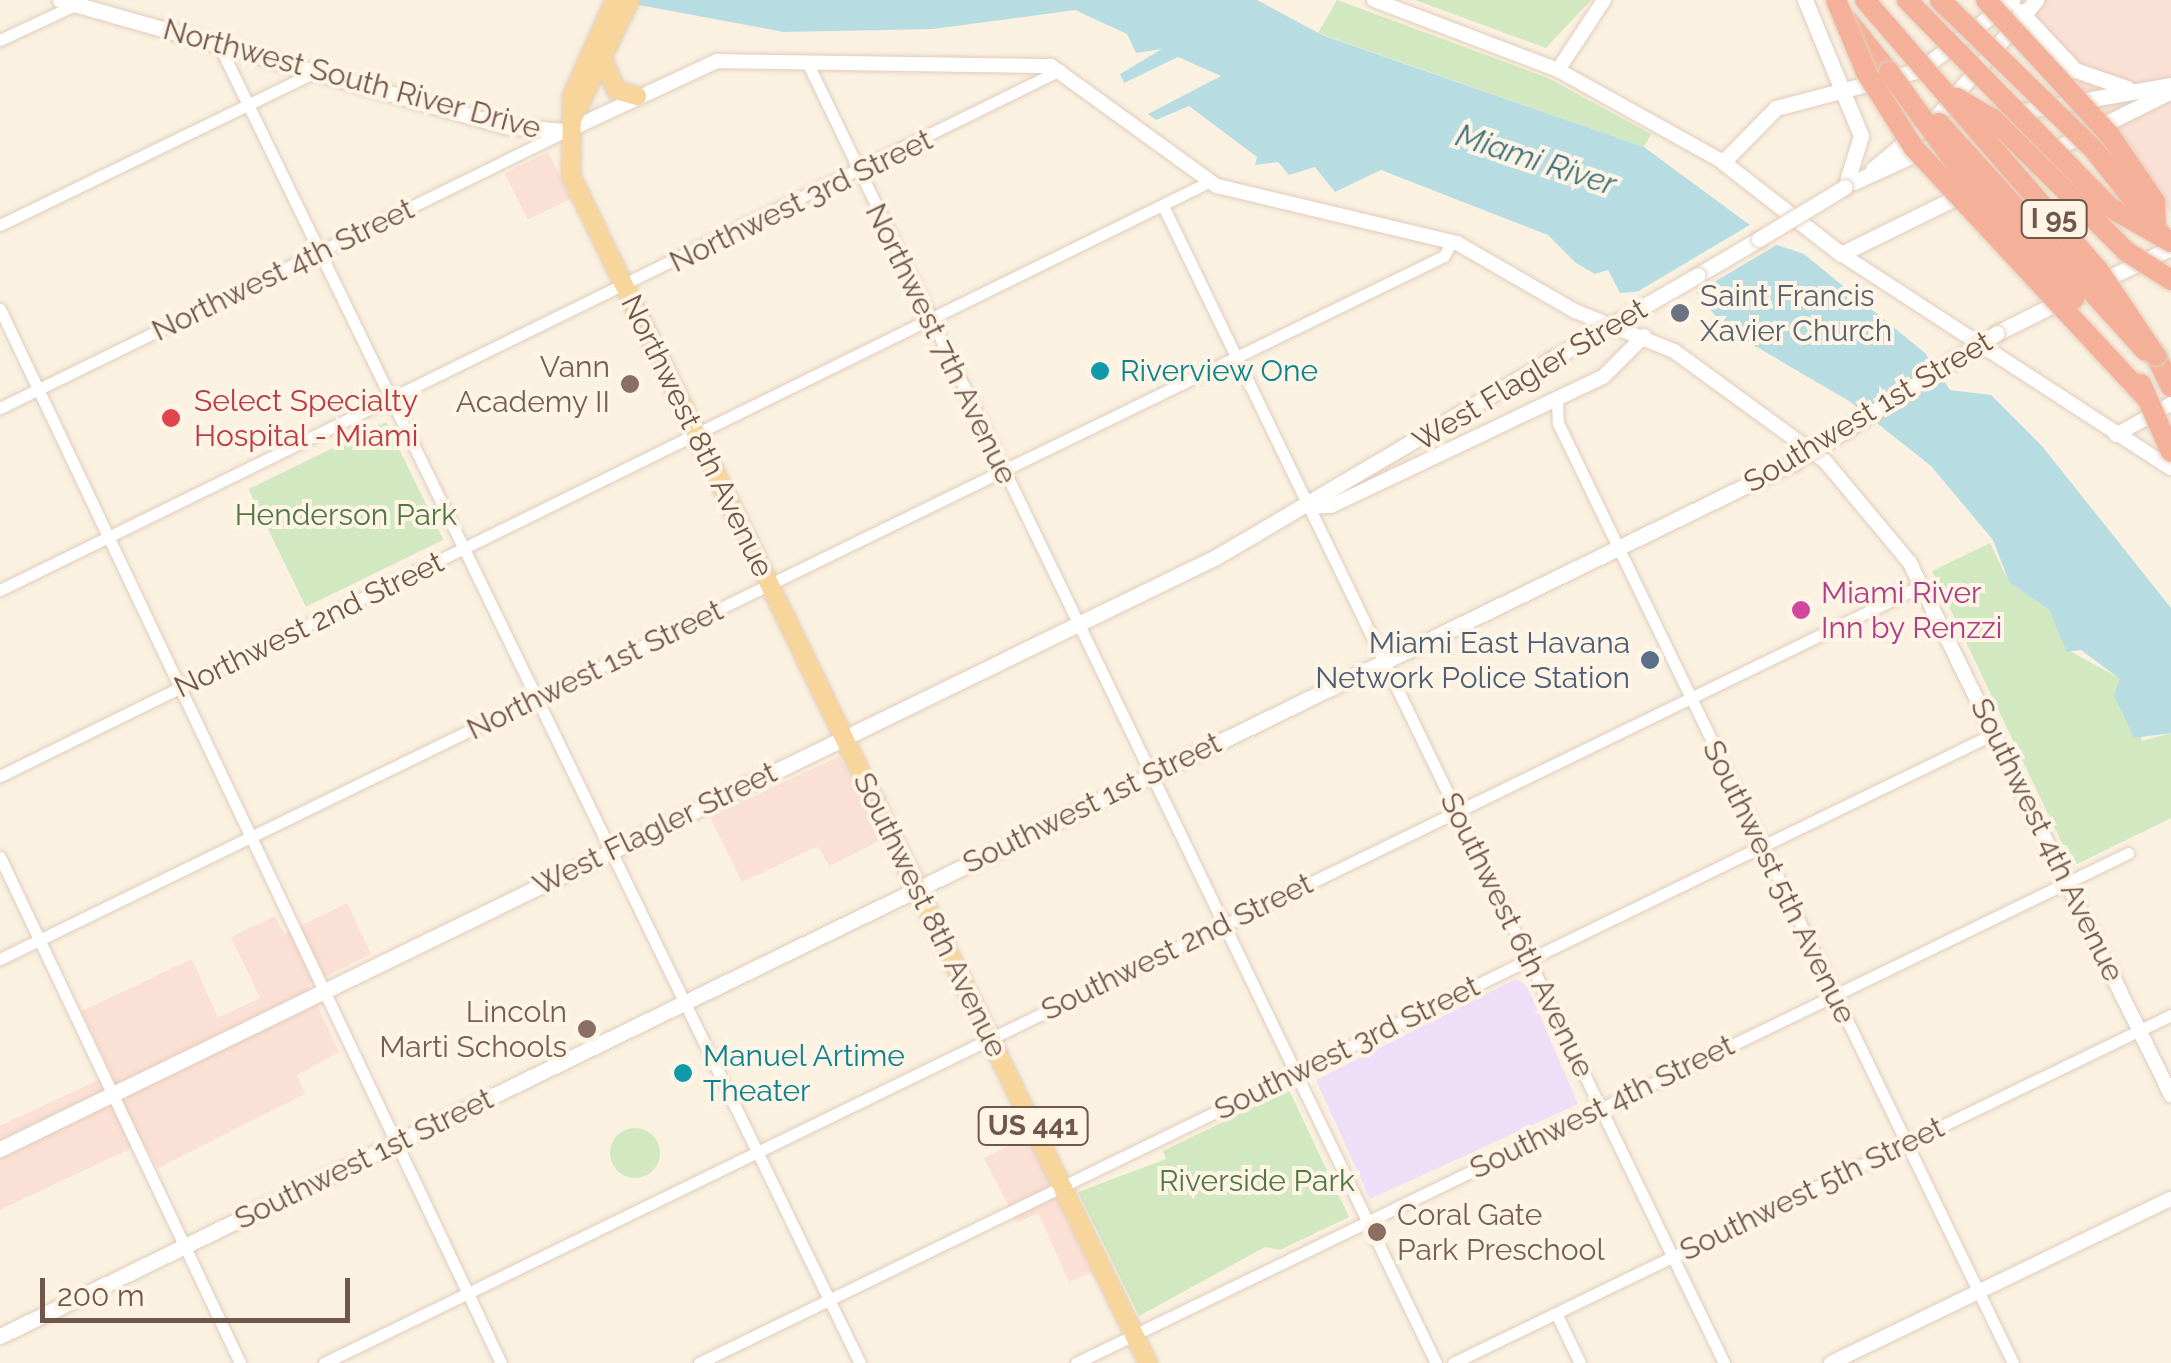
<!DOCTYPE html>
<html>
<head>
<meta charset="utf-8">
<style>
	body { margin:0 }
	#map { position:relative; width:2171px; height:1363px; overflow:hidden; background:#fbf1e1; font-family:Raleway,sans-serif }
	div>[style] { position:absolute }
	.commercial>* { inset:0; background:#fbe0d5; transform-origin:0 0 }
	.education>* { inset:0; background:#eedef7 }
	.green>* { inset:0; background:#d1e8c0; transform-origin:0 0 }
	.round { border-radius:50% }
	.water>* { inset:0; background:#b7dde3 }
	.pier>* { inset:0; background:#fbf1e1 }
	.roads { filter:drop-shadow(0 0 2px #dfcdbd) drop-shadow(0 0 2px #dfcdbd) }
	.minor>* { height:11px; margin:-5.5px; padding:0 5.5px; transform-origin:5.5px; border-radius:5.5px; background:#fff }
	.tertiary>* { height:14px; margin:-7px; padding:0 7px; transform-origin:7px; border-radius:7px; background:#fff }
	.secondary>* { height:15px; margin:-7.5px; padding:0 7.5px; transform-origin:7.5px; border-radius:7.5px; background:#fff }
	.primary>* { height:18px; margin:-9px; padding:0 9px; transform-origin:9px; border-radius:9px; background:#f8d59b }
	.motorway>* { height:20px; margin:-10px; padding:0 10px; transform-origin:10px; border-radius:10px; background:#f4b099 }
	.bridges { filter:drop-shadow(0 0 2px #e3cebc) drop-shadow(0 0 2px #e3cebc) }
	.secondary-bridge>* { height:15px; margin:-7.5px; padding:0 7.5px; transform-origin:7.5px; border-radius:7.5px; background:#fff }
	.motorway-bridge>* { height:20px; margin:-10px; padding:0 10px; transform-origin:10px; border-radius:10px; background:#f4b099 }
	.dots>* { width:28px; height:28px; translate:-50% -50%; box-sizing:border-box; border:5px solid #fef5e7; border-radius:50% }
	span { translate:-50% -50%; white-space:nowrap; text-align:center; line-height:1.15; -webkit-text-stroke:8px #fef5e7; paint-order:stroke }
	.shield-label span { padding:2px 8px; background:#fef5e7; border:2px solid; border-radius:8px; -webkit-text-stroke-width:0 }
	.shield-label { font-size:28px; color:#715749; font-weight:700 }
	.street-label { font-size:30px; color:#715749 }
	.worship-label { font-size:30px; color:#5b616d }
	.left { translate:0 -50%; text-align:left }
	.education-label { font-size:30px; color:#785e54 }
	.right { translate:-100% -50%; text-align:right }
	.culture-label { font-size:30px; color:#0d838f }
	.health-label { font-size:30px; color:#be3a42 }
	.park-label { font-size:30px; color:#527742 }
	.hotel-label { font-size:30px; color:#b23c85 }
	.service-label { font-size:30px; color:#4e5e75 }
	.water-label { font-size:32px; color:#41737d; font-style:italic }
	.scale { position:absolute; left:40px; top:1278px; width:310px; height:45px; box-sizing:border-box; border:5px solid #715749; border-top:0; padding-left:12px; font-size:30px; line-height:35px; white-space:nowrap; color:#715749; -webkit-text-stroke:8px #fef5e7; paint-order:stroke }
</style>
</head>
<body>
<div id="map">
	<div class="commercial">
		<i style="clip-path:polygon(2001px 0,2171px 0,2171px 213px,2073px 79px)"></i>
		<i style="left:548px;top:152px;width:52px;height:48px;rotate:64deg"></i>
		<i style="clip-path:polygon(840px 756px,881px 840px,829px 866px,818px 846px,742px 882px,710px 817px)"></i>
		<i style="clip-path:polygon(347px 903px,371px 954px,308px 985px,339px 1052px,297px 1075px,305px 1094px,158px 1168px,144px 1142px,0 1210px,0 1126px,111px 1074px,82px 1011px,192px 959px,218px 1018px,260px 998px,231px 937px,275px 916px,284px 934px)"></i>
		<i style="clip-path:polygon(1028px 1137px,1092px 1272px,1069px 1282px,1038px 1213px,1017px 1223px,984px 1158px)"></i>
	</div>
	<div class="education">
		<i style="clip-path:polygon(1516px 979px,1527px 986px,1578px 1104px,1370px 1199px,1316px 1080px)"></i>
	</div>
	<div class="green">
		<i style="clip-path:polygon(1337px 0,1548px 78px,1651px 134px,1644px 147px,1318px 33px)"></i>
		<i style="clip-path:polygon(1415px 0,1591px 0,1546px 48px)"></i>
		<i style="left:386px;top:422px;width:131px;height:153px;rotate:64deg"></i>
		<i style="clip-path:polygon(1990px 543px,2009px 582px,2049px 610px,2068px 650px,2121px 679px,2142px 741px,2171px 733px,2171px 818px,2073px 866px,1932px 571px)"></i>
		<i style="clip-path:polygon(1289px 1090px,1349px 1217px,1280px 1250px,1265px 1247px,1139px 1316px,1078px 1192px,1166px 1159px,1163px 1151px)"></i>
		<i class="round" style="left:610px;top:1128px;width:50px;height:50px"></i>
	</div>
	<div class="water">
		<i style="clip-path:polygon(612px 0,1257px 0,1322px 35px,1644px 147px,1777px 245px,1804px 254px,1925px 353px,1950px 390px,1991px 395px,2042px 446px,2171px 608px,2171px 733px,2134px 738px,2114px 695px,2120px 679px,2081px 650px,2067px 652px,2049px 610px,2009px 582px,1993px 540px,1931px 466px,1849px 401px,1726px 329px,1692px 287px,1620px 293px,1608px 270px,1595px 274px,1576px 263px,1548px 235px,1381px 170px,1335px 192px,1315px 167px,1289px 175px,1278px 162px,1255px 165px,1257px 157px,1189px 106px,1156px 120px,1148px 114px,1221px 76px,1178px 57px,1124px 83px,1120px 74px,1162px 49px,1136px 53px,1127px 34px,1075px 10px,933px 29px,784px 32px)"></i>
	</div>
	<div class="pier">
		<i style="clip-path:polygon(1758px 220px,1785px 240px,1694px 294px,1627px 298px)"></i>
	</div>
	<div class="roads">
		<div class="minor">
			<i style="left:0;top:40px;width:83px;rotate:-25deg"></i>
			<i style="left:220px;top:47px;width:1463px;rotate:64.07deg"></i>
			<i style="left:807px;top:62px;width:1445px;rotate:64.2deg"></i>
			<i style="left:1164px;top:208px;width:1284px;rotate:64.13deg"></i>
			<i style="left:0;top:225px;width:350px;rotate:-25.9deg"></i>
			<i style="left:0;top:309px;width:1167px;rotate:64.58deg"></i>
			<i style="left:1557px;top:399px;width:24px;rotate:88deg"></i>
			<i style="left:1558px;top:423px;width:1044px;rotate:64.17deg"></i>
			<i style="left:0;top:408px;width:630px;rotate:-26.08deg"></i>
			<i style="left:0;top:590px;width:1181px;rotate:-26.13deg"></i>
			<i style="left:0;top:776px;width:1347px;rotate:-26.17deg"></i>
			<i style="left:0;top:857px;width:560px;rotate:64.62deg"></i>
			<i style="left:0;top:959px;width:1606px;rotate:-25.96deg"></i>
			<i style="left:1444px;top:256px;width:17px;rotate:-62deg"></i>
			<i style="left:1556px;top:1313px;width:55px;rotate:64.4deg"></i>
			<i style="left:324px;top:1363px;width:1778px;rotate:-25.95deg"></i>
			<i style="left:699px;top:1363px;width:1441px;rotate:-25.92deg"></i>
			<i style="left:1076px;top:1363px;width:1169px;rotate:-25.86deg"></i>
			<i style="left:1453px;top:1363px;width:798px;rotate:-25.86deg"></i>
		</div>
		<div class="tertiary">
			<i style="left:1374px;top:0;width:197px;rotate:20.8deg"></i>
			<i style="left:1558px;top:70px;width:189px;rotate:29.1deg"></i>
			<i style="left:1558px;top:70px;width:84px;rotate:-56.7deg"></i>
			<i style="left:567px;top:131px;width:166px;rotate:-25deg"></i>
			<i style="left:717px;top:61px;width:334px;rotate:0.9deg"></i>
			<i style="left:1051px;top:66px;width:205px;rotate:35.9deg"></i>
			<i style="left:1217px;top:186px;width:247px;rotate:13.4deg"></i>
			<i style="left:1457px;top:243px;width:136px;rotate:30deg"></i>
			<i style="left:1575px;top:311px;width:107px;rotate:22deg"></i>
			<i style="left:1674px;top:351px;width:187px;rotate:36.1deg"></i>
			<i style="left:1825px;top:461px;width:133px;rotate:50.2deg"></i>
			<i style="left:1910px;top:563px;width:593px;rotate:63.87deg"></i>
			<i style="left:1841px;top:254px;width:393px;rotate:33deg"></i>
			<i style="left:2116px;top:435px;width:63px;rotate:-29.4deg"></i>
			<i style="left:1309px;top:507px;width:22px;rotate:-3deg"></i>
			<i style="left:1331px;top:506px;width:301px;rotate:-25.4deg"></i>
			<i style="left:1603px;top:377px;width:58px;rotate:-45deg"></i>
			<i style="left:1831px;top:1363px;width:377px;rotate:-25.8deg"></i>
		</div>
		<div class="secondary">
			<i style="left:60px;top:0;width:462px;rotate:15.8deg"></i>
			<i style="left:505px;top:126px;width:61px;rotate:4.7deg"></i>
			<i style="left:1805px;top:0;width:147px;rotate:67.6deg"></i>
			<i style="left:1861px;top:136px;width:53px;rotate:107.4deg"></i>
			<i style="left:2020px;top:11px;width:81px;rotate:47deg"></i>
			<i style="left:2075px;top:70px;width:55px;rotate:19.1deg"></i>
			<i style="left:2007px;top:114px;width:167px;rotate:-10deg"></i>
			<i style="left:1873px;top:169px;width:86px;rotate:-39.8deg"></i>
			<i style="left:1939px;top:114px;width:150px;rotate:-49.6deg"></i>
			<i style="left:2004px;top:174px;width:186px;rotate:-26.4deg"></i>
			<i style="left:1854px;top:182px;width:140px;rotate:-24.5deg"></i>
			<i style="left:1965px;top:193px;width:138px;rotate:153.8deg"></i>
			<i style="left:1841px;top:254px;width:150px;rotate:-142.1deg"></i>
			<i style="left:1723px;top:162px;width:76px;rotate:-45.5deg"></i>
			<i style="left:1776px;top:108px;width:149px;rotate:-14.8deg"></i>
			<i style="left:1920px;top:70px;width:116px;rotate:-37.3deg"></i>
			<i style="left:1698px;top:275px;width:71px;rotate:-30.5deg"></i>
			<i style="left:2099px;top:282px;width:80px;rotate:-25.3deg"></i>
			<i style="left:1997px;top:333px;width:76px;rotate:-26.6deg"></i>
			<i style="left:1847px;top:429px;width:124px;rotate:-32.8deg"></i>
			<i style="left:0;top:1149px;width:1352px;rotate:-25.96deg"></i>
			<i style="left:1216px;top:557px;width:390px;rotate:-30.5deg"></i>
			<i style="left:0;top:1336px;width:1996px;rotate:-25.97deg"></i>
		</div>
		<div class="primary">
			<i style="left:615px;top:0;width:105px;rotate:114.1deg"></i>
			<i style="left:572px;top:96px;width:80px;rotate:90.7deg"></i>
			<i style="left:571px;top:176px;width:1320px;rotate:64.08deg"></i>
			<i style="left:603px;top:59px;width:34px;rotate:67deg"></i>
			<i style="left:616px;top:90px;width:22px;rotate:16deg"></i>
			<i style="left:571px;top:122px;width:136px;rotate:-64.2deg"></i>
		</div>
		<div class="motorway">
			<i style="left:1848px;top:21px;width:65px;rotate:51.2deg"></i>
			<i style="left:2156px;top:356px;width:34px;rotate:64deg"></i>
		</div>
	</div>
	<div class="bridges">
		<div class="secondary-bridge">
			<i style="left:1759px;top:239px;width:100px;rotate:-31.2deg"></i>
			<i style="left:1552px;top:359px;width:168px;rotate:-29.9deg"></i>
			<i style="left:1951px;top:362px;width:54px;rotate:-32.2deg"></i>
			<i style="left:1794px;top:462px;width:62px;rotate:-31.9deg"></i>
		</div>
		<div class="motorway-bridge">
			<i style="left:1836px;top:0;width:80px;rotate:67.3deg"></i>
			<i style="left:1867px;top:74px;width:88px;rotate:57.6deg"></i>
			<i style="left:1914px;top:148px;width:340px;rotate:47.1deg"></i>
			<i style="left:1865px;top:0;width:358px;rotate:49.2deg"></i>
			<i style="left:2099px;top:271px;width:102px;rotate:56.2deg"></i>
			<i style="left:1907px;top:0;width:291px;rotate:45.6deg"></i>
			<i style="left:2111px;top:208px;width:69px;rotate:29.5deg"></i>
			<i style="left:1940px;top:0;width:215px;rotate:44.2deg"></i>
			<i style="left:2094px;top:150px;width:112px;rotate:51.5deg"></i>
			<i style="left:1986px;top:0;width:182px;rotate:47.5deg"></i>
			<i style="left:2109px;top:134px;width:82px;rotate:55.9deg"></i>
			<i style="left:2155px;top:202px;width:23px;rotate:88deg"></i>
			<i style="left:1889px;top:72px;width:119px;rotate:53.9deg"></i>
			<i style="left:1959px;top:168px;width:174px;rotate:48.5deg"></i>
			<i style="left:1957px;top:98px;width:43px;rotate:30.7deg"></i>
			<i style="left:1994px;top:120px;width:187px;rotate:44.8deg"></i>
			<i style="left:2127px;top:252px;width:52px;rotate:32.5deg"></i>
			<i style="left:1939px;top:123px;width:307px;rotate:47.8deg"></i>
			<i style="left:2141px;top:384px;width:74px;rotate:66.2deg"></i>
		</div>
	</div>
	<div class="dots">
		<i style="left:1680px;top:313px;background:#6b7280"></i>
		<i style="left:1100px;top:371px;background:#0f9aa8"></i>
		<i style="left:630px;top:384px;background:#8d6e63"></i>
		<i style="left:171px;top:418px;background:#e0444e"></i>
		<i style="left:1801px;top:610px;background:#d1479c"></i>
		<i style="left:1650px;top:660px;background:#5c6f8a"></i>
		<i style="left:587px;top:1029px;background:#8d6e63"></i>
		<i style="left:683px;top:1073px;background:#0f9aa8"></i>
		<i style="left:1377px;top:1232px;background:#8d6e63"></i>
	</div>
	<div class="shield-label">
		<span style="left:2054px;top:219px">I 95</span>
		<span style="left:1033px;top:1126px">US 441</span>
	</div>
	<div class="street-label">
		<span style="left:352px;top:79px;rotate:15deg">Northwest South River Drive</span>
		<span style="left:801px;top:201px;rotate:-26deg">Northwest 3rd Street</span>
		<span style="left:283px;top:270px;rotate:-26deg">Northwest 4th Street</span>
		<span style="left:941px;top:344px;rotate:64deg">Northwest 7th Avenue</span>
		<span style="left:1530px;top:375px;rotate:-31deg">West Flagler Street</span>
		<span style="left:1868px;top:412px;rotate:-31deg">Southwest 1st Street</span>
		<span style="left:697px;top:436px;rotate:64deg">Northwest 8th Avenue</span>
		<span style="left:309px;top:625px;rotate:-26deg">Northwest 2nd Street</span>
		<span style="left:595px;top:670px;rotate:-26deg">Northwest 1st Street</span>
		<span style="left:1092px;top:803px;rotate:-26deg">Southwest 1st Street</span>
		<span style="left:655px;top:829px;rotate:-26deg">West Flagler Street</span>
		<span style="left:2047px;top:840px;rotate:64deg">Southwest 4th Avenue</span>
		<span style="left:1779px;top:882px;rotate:64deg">Southwest 5th Avenue</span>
		<span style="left:930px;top:915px;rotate:64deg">Southwest 8th Avenue</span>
		<span style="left:1517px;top:935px;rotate:64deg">Southwest 6th Avenue</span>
		<span style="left:1177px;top:947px;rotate:-26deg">Southwest 2nd Street</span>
		<span style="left:1347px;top:1048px;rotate:-26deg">Southwest 3rd Street</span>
		<span style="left:1602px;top:1107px;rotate:-26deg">Southwest 4th Street</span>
		<span style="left:364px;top:1159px;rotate:-26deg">Southwest 1st Street</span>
		<span style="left:1812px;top:1189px;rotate:-26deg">Southwest 5th Street</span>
	</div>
	<div class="worship-label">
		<span class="left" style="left:1700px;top:313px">Saint Francis<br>Xavier Church</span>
	</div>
	<div class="education-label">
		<span class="right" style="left:610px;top:384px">Vann<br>Academy II</span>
		<span class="right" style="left:567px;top:1029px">Lincoln<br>Marti Schools</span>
		<span class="left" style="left:1397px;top:1232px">Coral Gate<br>Park Preschool</span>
	</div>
	<div class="culture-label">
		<span class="left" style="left:1120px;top:371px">Riverview One</span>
		<span class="left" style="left:703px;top:1073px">Manuel Artime<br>Theater</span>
	</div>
	<div class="health-label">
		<span class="left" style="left:194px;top:418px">Select Specialty<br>Hospital - Miami</span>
	</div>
	<div class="park-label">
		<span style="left:346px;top:515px">Henderson Park</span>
		<span style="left:1257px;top:1181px">Riverside Park</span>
	</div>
	<div class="hotel-label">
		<span class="left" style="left:1821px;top:610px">Miami River<br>Inn by Renzzi</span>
	</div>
	<div class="service-label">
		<span class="right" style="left:1630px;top:660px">Miami East Havana<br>Network Police Station</span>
	</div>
	<div class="water-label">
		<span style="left:1536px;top:160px;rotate:18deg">Miami River</span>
	</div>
	<div class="scale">200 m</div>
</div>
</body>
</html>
